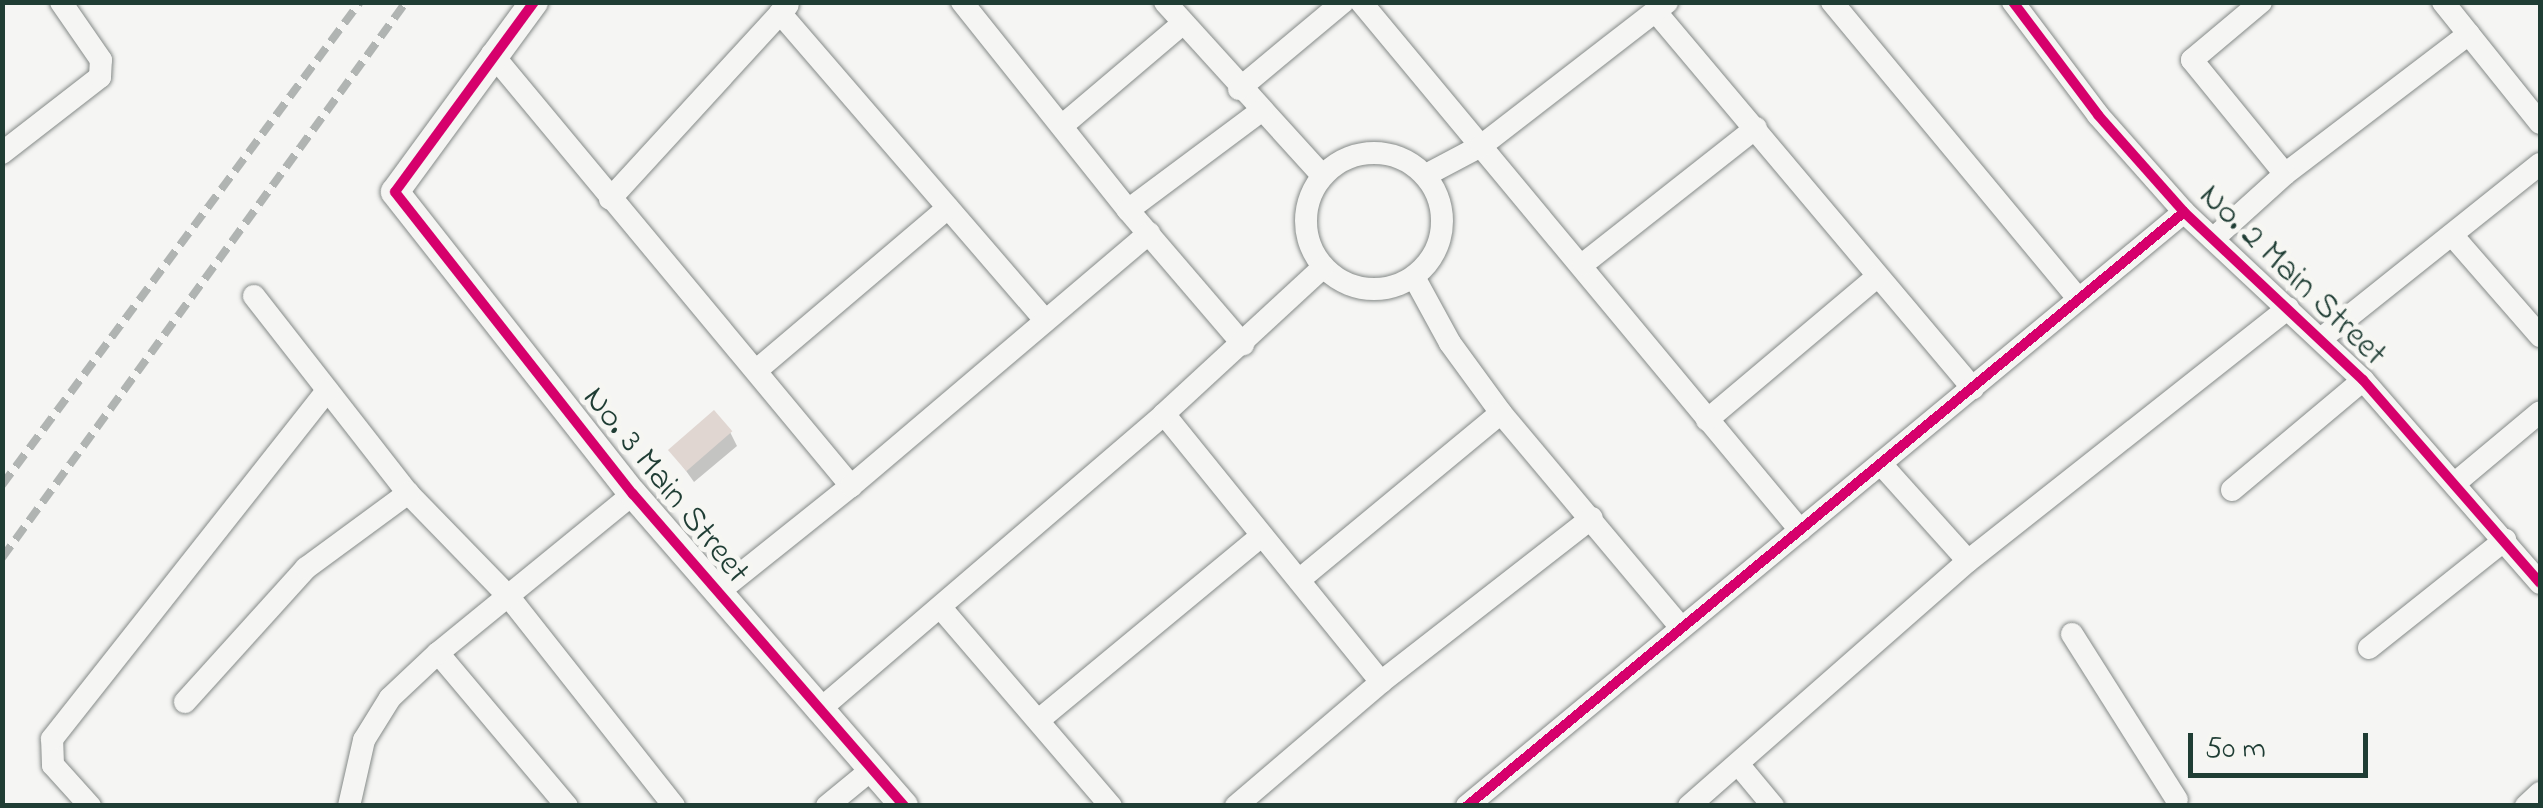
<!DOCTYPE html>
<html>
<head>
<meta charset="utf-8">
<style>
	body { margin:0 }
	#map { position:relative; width:2543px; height:808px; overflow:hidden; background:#f5f5f3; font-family:"Indie Flower",sans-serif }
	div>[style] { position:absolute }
	.shadow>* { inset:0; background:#0003 }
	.building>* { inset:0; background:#e0d6d1; transform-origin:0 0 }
	.roads { filter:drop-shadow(0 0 2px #858a88) drop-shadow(0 0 2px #858a88) }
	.minor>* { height:22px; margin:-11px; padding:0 11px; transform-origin:11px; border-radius:11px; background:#f5f5f3 }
	.minor>.ring { margin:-11px; padding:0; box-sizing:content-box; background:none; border:22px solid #f5f5f3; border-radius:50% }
	.tertiary>* { height:28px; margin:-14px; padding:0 14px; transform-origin:14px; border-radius:14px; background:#f5f5f3 }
	.rail>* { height:8px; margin-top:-4px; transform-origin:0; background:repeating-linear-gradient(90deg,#b0b4b2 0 15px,transparent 0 23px) }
	.cycleway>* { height:10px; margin:-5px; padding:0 5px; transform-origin:5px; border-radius:5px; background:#d6006c }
	span { translate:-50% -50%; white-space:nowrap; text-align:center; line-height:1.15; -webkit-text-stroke:10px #f6f6f2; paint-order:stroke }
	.street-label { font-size:35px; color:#1f3d34 }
	.frame { position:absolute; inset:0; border:5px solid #1f3d34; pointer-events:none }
	.scale { position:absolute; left:2188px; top:733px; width:180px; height:45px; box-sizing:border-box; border:5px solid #1f3d34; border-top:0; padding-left:12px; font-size:30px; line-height:35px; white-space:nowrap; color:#1f3d34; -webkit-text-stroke:8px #f6f6f2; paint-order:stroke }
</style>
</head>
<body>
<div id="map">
	<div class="shadow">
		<i style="clip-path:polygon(730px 432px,737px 446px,694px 482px,671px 450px)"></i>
	</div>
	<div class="building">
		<i style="left:714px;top:410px;width:28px;height:61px;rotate:49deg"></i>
	</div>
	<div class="roads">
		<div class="minor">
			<i style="left:962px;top:2px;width:266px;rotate:51.4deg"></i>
			<i style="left:1128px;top:210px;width:177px;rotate:49.4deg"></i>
			<i style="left:1165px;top:2px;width:234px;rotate:47.8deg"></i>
			<i style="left:1361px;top:2px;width:687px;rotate:50.26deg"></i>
			<i style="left:1832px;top:2px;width:386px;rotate:50.3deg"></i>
			<i style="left:2013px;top:2px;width:141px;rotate:53deg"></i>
			<i style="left:2098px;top:115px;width:130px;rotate:48.4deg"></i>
			<i style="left:2184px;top:212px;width:245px;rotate:43.2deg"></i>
			<i style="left:2363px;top:380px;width:269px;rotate:48.9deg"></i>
			<i style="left:2443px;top:2px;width:155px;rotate:51.3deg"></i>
			<i style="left:1656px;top:12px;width:492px;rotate:49.9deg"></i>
			<i style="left:780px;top:13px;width:403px;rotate:49.2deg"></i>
			<i style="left:492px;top:54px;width:562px;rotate:50.27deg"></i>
			<i style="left:1239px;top:89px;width:136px;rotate:-39.9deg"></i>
			<i style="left:1063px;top:125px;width:156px;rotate:-40.3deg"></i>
			<i style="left:2px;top:153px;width:124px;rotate:-37.8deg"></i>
			<i style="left:100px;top:77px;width:17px;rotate:-87deg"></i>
			<i style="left:101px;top:60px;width:70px;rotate:-124.6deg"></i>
			<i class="ring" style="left:1306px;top:153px;width:114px;height:114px"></i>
			<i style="left:2285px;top:174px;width:231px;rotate:-37.3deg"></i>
			<i style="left:1426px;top:175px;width:62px;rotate:-27.8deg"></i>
			<i style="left:1481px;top:146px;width:235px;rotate:-37.7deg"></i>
			<i style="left:610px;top:199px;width:263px;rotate:-47.5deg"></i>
			<i style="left:1128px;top:210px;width:166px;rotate:-36.7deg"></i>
			<i style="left:2452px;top:235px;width:134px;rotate:48.9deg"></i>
			<i style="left:2213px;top:239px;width:97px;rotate:-42.1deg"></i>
			<i style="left:2285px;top:174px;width:147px;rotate:-129.2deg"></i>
			<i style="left:2192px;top:60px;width:90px;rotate:-40deg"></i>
			<i style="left:1583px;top:264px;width:220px;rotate:-38.2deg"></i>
			<i style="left:1414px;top:277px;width:75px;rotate:61.4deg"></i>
			<i style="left:1450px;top:343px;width:87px;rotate:53.9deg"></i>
			<i style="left:1501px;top:413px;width:277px;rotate:50deg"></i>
			<i style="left:254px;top:296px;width:250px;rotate:52deg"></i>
			<i style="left:408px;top:493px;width:145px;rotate:45.8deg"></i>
			<i style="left:509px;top:597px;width:266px;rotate:51.7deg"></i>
			<i style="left:2322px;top:338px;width:279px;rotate:-38.6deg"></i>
			<i style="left:758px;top:369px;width:249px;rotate:-40.3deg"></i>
			<i style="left:1164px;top:414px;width:345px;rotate:51deg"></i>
			<i style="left:1707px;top:420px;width:222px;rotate:-40.1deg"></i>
			<i style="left:1881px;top:464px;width:130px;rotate:48.1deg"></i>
			<i style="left:2454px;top:484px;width:112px;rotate:-39.9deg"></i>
			<i style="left:2232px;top:490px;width:171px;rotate:-40deg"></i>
			<i style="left:1299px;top:580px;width:262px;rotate:-39.6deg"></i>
			<i style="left:717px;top:593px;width:171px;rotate:-38.6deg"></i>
			<i style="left:851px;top:486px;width:391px;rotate:-40.3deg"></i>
			<i style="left:941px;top:608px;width:261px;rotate:49.4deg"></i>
			<i style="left:2072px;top:634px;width:196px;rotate:57.7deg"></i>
			<i style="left:2369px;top:648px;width:174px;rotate:-38.5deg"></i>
			<i style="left:438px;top:653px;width:200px;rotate:49.9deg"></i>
			<i style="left:185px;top:702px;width:181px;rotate:-47.9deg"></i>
			<i style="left:306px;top:568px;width:127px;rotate:-36.3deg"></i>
			<i style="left:818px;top:711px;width:456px;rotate:-40.6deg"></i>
			<i style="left:1164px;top:414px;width:215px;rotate:-42.7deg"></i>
			<i style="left:1040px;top:719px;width:286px;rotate:-39.6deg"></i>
			<i style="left:1738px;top:764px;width:55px;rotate:50.2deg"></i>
			<i style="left:90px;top:806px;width:55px;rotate:-132.1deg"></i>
			<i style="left:53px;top:765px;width:26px;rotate:-92deg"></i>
			<i style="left:52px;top:739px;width:444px;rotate:-51.7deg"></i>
			<i style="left:349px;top:806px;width:68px;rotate:-77.2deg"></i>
			<i style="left:364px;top:740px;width:49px;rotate:-58.2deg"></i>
			<i style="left:390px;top:698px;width:66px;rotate:-43.2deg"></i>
			<i style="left:438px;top:653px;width:252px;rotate:-39.2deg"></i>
			<i style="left:827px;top:806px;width:58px;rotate:-39.4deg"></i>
			<i style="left:1236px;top:806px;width:191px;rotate:-40.5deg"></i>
			<i style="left:1381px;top:682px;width:267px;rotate:-37.9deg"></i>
			<i style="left:1467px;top:806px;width:931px;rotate:-39.64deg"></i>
			<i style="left:1689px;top:806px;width:371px;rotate:-41.3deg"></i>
			<i style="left:1968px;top:561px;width:408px;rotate:-38.3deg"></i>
			<i style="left:2526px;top:806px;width:19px;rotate:-43deg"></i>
		</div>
		<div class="tertiary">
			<i style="left:534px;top:2px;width:235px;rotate:126.2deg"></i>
			<i style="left:395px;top:192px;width:385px;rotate:51.8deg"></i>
			<i style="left:633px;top:494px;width:413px;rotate:49deg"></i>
		</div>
	</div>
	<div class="rail">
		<i style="left:2px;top:485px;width:601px;rotate:-53.45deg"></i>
		<i style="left:2px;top:558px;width:687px;rotate:-54deg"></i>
	</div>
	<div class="cycleway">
		<i style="left:534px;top:2px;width:235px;rotate:126.2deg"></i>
		<i style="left:395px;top:192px;width:385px;rotate:51.8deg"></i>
		<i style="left:633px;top:494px;width:413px;rotate:49deg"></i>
		<i style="left:2013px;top:2px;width:141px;rotate:53deg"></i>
		<i style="left:2098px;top:115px;width:130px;rotate:48.4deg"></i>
		<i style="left:2184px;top:212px;width:245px;rotate:43.2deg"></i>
		<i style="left:2363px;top:380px;width:269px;rotate:48.9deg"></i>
		<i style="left:1467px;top:806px;width:931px;rotate:-39.64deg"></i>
	</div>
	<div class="street-label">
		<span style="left:2292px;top:276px;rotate:44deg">No. 2 Main Street</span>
		<span style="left:665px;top:486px;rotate:51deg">No. 3 Main Street</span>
	</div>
	<div class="frame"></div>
	<div class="scale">50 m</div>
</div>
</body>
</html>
